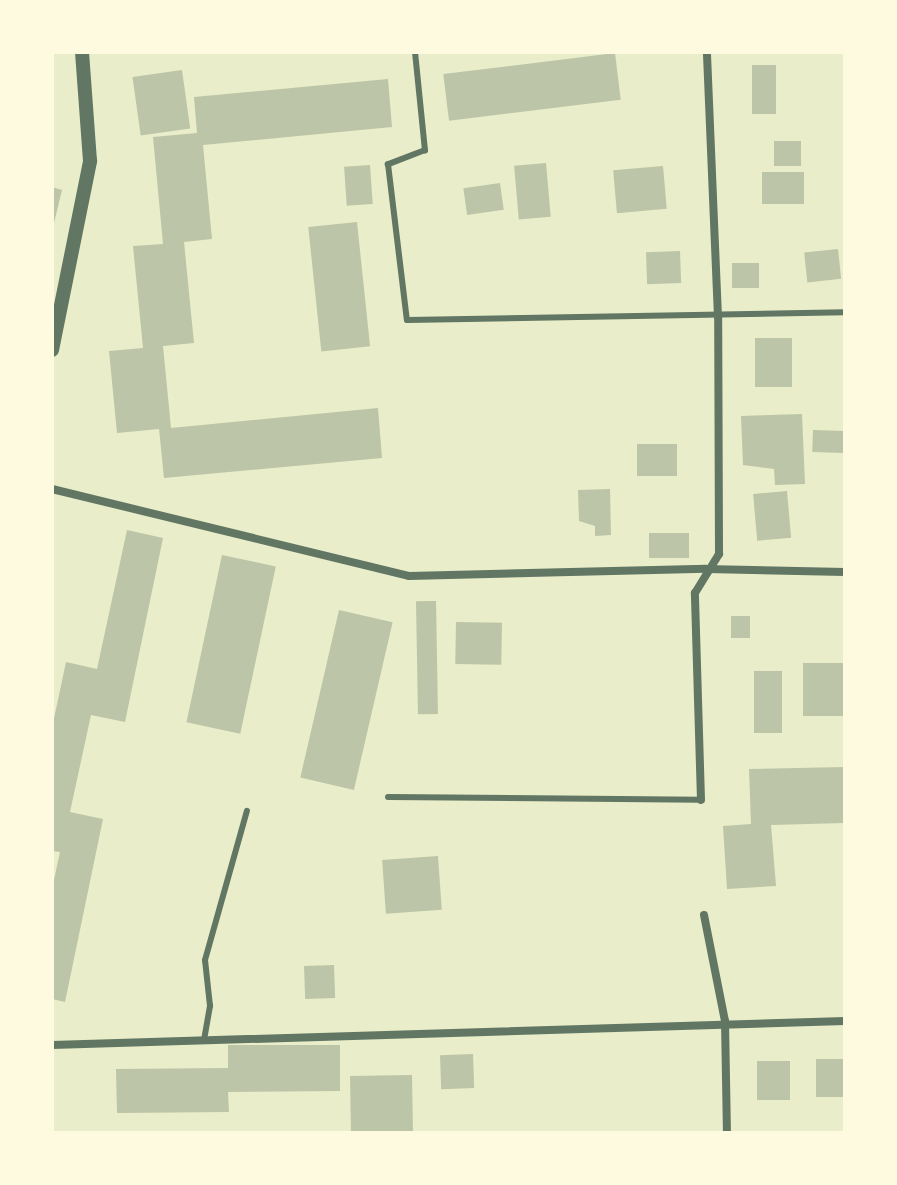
<!DOCTYPE html>
<html>
<head>
<meta charset="utf-8">
<style>
	body { margin:0 }
	#map { position:relative; width:897px; height:1185px; overflow:hidden; background:#e9edc9; font-family:Barlow,sans-serif }
	div>[style] { position:absolute }
	.building>* { inset:0; background:#bcc5a7; transform-origin:0 0 }
	.service>* { height:6px; margin:-3px; padding:0 3px; transform-origin:3px; border-radius:3px; background:#617663 }
	.minor>* { height:8px; margin:-4px; padding:0 4px; transform-origin:4px; border-radius:4px; background:#617663 }
	.tertiary>* { height:14px; margin:-7px; padding:0 7px; transform-origin:7px; border-radius:7px; background:#617663 }
	span { translate:-50% -50%; white-space:nowrap; text-align:center; line-height:1.15; -webkit-text-stroke:8px #fefae0; paint-order:stroke }
	.frame { position:absolute; inset:0; border:54px solid #fefae0; pointer-events:none }
</style>
</head>
<body>
<div id="map">
	<div class="building">
		<i style="left:615px;top:53px;width:47px;height:173px;rotate:83deg"></i>
		<i style="left:752px;top:65px;width:24px;height:49px"></i>
		<i style="left:182px;top:70px;width:59px;height:50px;rotate:82deg"></i>
		<i style="clip-path:polygon(388px 79px,392px 127px,203px 145px,212px 239px,184px 242px,194px 343px,163px 346px,171px 428px,378px 408px,382px 458px,164px 478px,159px 429px,117px 433px,109px 351px,143px 348px,133px 246px,163px 244px,153px 137px,197px 133px,194px 97px)"></i>
		<i style="left:801px;top:141px;width:25px;height:27px;rotate:90deg"></i>
		<i style="left:546px;top:163px;width:54px;height:32px;rotate:85deg"></i>
		<i style="left:370px;top:165px;width:39px;height:26px;rotate:86deg"></i>
		<i style="left:663px;top:166px;width:43px;height:50px;rotate:85deg"></i>
		<i style="left:762px;top:172px;width:42px;height:32px"></i>
		<i style="left:500px;top:183px;width:27px;height:37px;rotate:82deg"></i>
		<i style="clip-path:polygon(52px 187px,62px 190px,53px 227px,52px 227px)"></i>
		<i style="left:357px;top:222px;width:125px;height:49px;rotate:84deg"></i>
		<i style="left:838px;top:249px;width:30px;height:34px;rotate:84deg"></i>
		<i style="left:680px;top:251px;width:32px;height:34px;rotate:88deg"></i>
		<i style="left:732px;top:263px;width:27px;height:25px"></i>
		<i style="left:755px;top:338px;width:37px;height:49px"></i>
		<i style="clip-path:polygon(802px 414px,805px 484px,775px 485px,774px 469px,743px 465px,741px 416px)"></i>
		<i style="left:813px;top:430px;width:32px;height:22px;rotate:2deg"></i>
		<i style="left:637px;top:444px;width:40px;height:32px"></i>
		<i style="clip-path:polygon(610px 489px,611px 535px,595px 536px,595px 526px,579px 521px,578px 490px)"></i>
		<i style="left:787px;top:491px;width:47px;height:34px;rotate:85deg"></i>
		<i style="clip-path:polygon(127px 530px,163px 538px,125px 722px,91px 715px,70px 812px,103px 819px,65px 1002px,52px 999px,52px 889px,60px 852px,52px 851px,52px 728px,66px 662px,97px 669px)"></i>
		<i style="left:649px;top:533px;width:40px;height:25px"></i>
		<i style="left:222px;top:555px;width:55px;height:171px;rotate:12deg"></i>
		<i style="left:436px;top:601px;width:113px;height:20px;rotate:89deg"></i>
		<i style="left:339px;top:610px;width:55px;height:172px;rotate:13deg"></i>
		<i style="left:731px;top:616px;width:19px;height:22px"></i>
		<i style="left:456px;top:622px;width:46px;height:42px;rotate:1deg"></i>
		<i style="left:803px;top:663px;width:42px;height:53px"></i>
		<i style="left:754px;top:671px;width:28px;height:62px"></i>
		<i style="clip-path:polygon(845px 767px,845px 823px,771px 825px,776px 886px,727px 889px,723px 826px,751px 824px,749px 769px)"></i>
		<i style="left:438px;top:856px;width:54px;height:56px;rotate:86deg"></i>
		<i style="left:334px;top:965px;width:33px;height:30px;rotate:88deg"></i>
		<i style="clip-path:polygon(228px 1045px,340px 1045px,340px 1091px,228px 1092px,229px 1112px,117px 1113px,116px 1069px,228px 1068px)"></i>
		<i style="left:473px;top:1054px;width:34px;height:33px;rotate:88deg"></i>
		<i style="left:845px;top:1059px;width:38px;height:29px;rotate:90deg"></i>
		<i style="left:757px;top:1061px;width:33px;height:39px"></i>
		<i style="left:412px;top:1075px;width:58px;height:62px;rotate:89deg"></i>
	</div>
	<div class="service">
		<i style="left:415px;top:52px;width:99px;rotate:84.2deg"></i>
		<i style="left:425px;top:150px;width:40px;rotate:159deg"></i>
		<i style="left:388px;top:164px;width:157px;rotate:83.1deg"></i>
		<i style="left:407px;top:320px;width:438px;rotate:-1deg"></i>
		<i style="left:388px;top:797px;width:313px;rotate:0.5deg"></i>
		<i style="left:204px;top:1040px;width:35px;rotate:-80deg"></i>
		<i style="left:210px;top:1006px;width:46px;rotate:-96.2deg"></i>
		<i style="left:205px;top:960px;width:155px;rotate:-74.3deg"></i>
	</div>
	<div class="minor">
		<i style="left:52px;top:489px;width:367px;rotate:13.7deg"></i>
		<i style="left:409px;top:576px;width:297px;rotate:-1.4deg"></i>
		<i style="left:706px;top:569px;width:139px;rotate:1.2deg"></i>
		<i style="left:701px;top:800px;width:207px;rotate:-91.7deg"></i>
		<i style="left:695px;top:593px;width:46px;rotate:-58.4deg"></i>
		<i style="left:719px;top:554px;width:237px;rotate:-90.2deg"></i>
		<i style="left:718px;top:317px;width:265px;rotate:-92.4deg"></i>
		<i style="left:704px;top:915px;width:108px;rotate:78.8deg"></i>
		<i style="left:725px;top:1021px;width:112px;rotate:89deg"></i>
		<i style="left:52px;top:1045px;width:793px;rotate:-1.73deg"></i>
	</div>
	<div class="tertiary">
		<i style="left:52px;top:350px;width:193px;rotate:-78.6deg"></i>
		<i style="left:90px;top:161px;width:109px;rotate:-94.2deg"></i>
	</div>
	<div class="frame"></div>
</div>
</body>
</html>
